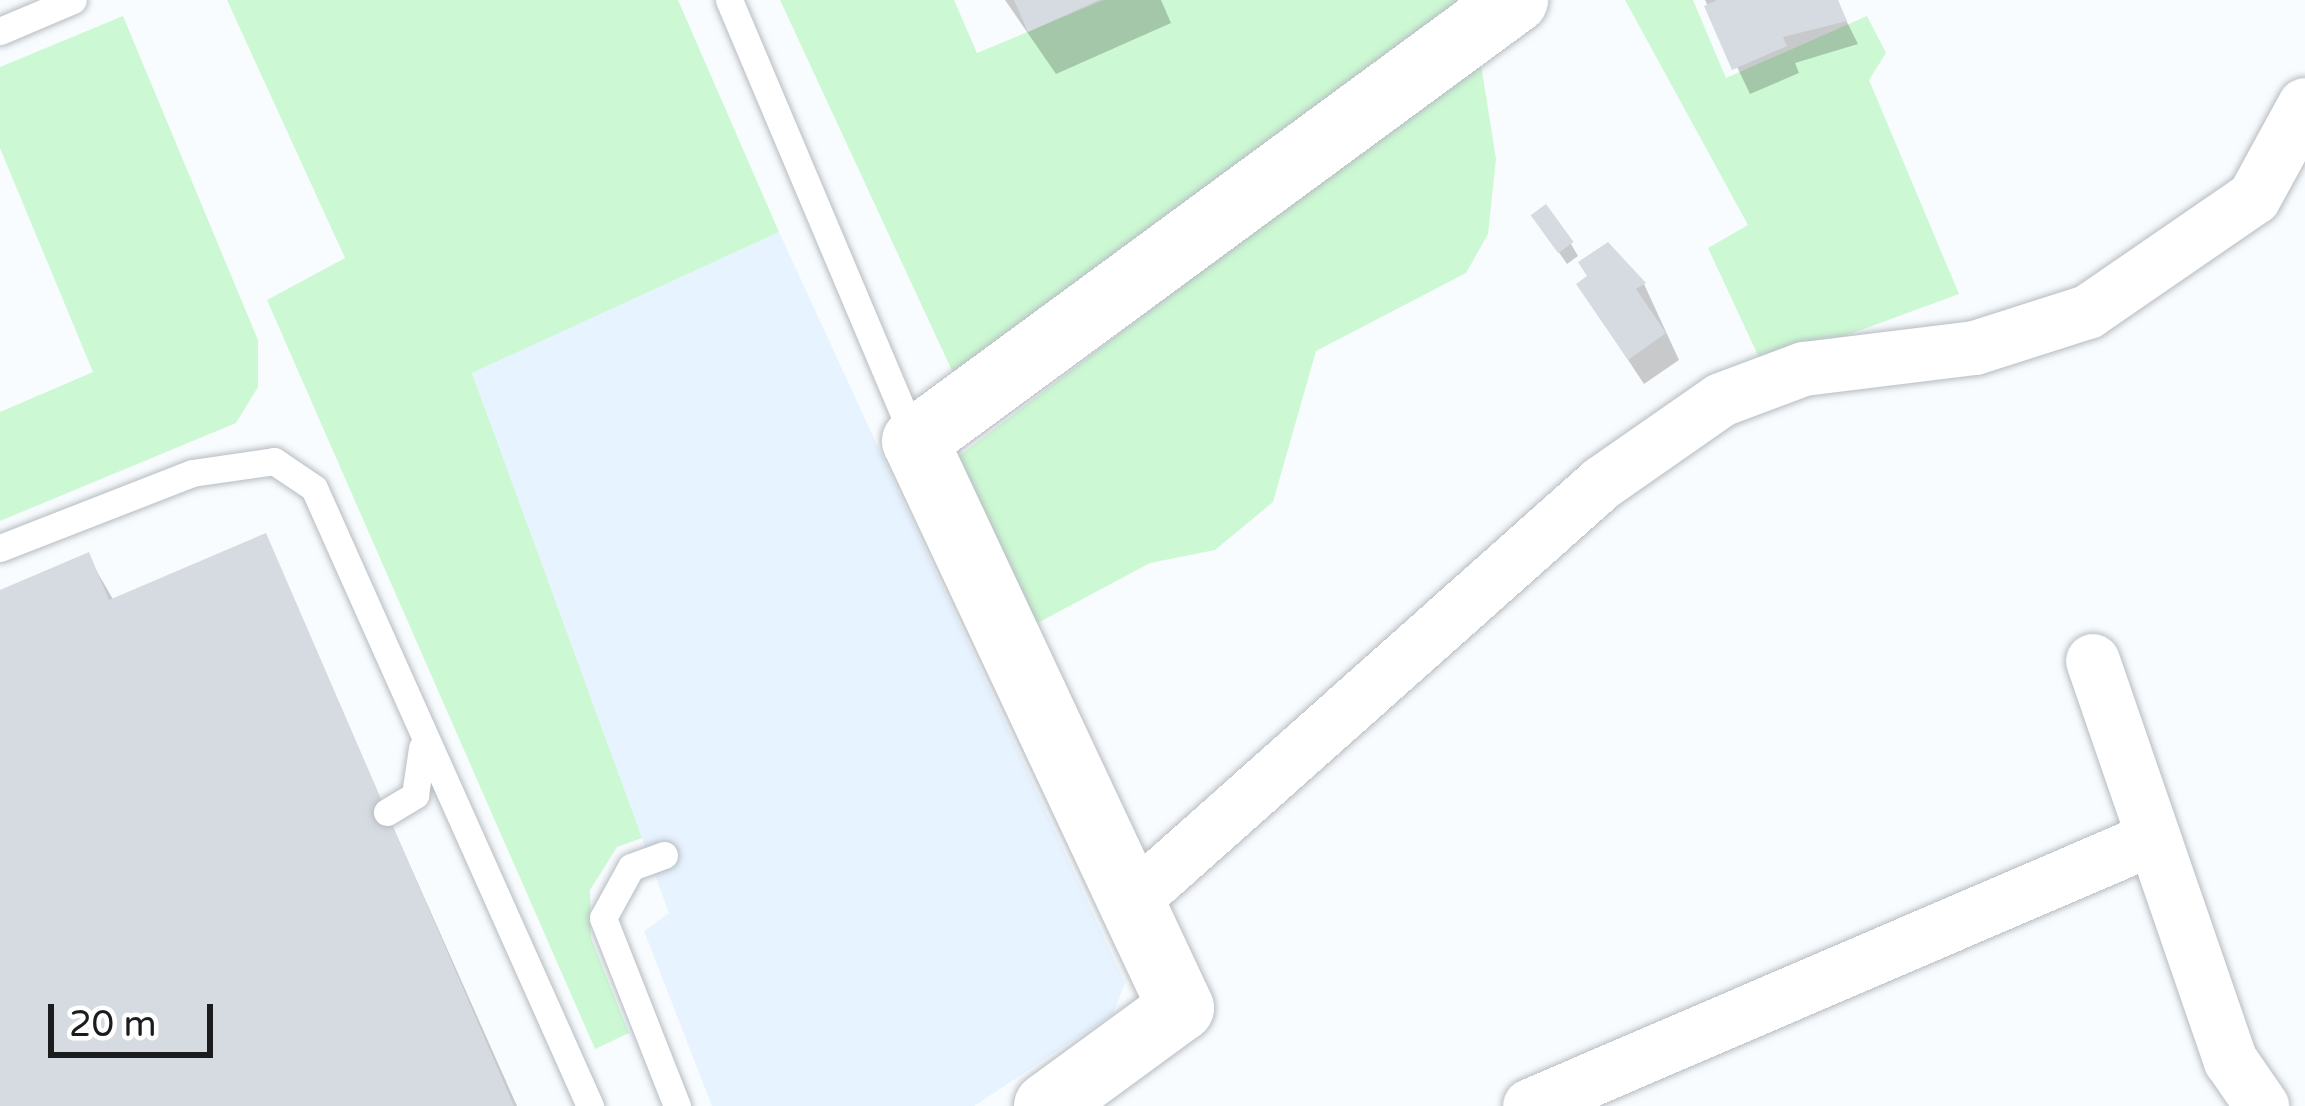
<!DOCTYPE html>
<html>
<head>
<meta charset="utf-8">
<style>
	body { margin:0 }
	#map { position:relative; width:2305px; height:1106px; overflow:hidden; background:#f9fcfe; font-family:"Varela Round",sans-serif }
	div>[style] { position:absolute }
	.built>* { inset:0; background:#e7f3ff }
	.green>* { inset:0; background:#ccf9d3 }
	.shadow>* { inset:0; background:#0003 }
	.building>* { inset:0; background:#d5dbe1; transform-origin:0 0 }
	.roads { filter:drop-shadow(0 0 3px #b6bcc2) drop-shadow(0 0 3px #b6bcc2) }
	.lane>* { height:27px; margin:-13.5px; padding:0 13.5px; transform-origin:13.5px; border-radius:13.5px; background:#fff }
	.street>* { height:54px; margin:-27px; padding:0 27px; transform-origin:27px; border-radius:27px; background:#fff }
	.secondary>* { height:66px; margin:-33px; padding:0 33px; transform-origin:33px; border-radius:33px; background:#fff }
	span { translate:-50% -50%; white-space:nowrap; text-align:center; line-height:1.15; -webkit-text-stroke:9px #fff; paint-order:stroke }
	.scale { position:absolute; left:48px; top:1004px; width:165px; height:54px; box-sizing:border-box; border:6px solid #1a1c1e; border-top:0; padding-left:15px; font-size:36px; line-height:42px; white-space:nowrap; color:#1a1c1e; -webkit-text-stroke:9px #fff; paint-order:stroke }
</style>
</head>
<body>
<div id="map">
	<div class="built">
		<i style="clip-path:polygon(779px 232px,1125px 983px,1113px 1014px,974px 1106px,712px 1106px,644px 931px,669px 913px,472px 373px)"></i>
	</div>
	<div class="green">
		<i style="clip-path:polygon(227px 0,678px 0,779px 232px,472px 373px,642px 838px,617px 847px,590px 890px,591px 938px,629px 1033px,595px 1049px,267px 300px,345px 258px)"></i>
		<i style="clip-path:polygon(780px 0,954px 0,977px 53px,1104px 0,1465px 0,954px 375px)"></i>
		<i style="clip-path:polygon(1625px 0,1693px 0,1726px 78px,1867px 16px,1886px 53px,1869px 80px,1959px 294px,1763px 366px,1708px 248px,1748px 225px)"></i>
		<i style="clip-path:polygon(123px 16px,258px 340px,258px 387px,236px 423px,0 521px,0 412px,93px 372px,0 148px,0 67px)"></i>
		<i style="clip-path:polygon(1480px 58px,1496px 159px,1488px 234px,1466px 273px,1316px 351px,1273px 502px,1215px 550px,1150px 563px,1032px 626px,955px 459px)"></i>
	</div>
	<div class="shadow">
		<i style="clip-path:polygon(1005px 0,1161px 0,1171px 23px,1056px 74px)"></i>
		<i style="clip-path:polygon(1705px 0,1836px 0,1858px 44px,1795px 63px,1799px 73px,1750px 94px)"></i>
		<i style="clip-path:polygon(1542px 228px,1571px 244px,1578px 256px,1567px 264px)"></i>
		<i style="clip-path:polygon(1608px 246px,1644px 284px,1679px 360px,1644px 384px,1595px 310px,1590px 278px)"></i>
		<i style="clip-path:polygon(264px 537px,517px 1106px,0 1106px,0 593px,88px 556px,114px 601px)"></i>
	</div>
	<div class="building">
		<i style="clip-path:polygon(1014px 0,1099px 0,1028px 32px)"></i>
		<i style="clip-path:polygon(1717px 0,1838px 0,1847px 21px,1783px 37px,1787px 46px,1732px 70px,1704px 6px)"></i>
		<i style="left:1546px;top:204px;width:47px;height:19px;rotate:54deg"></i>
		<i style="clip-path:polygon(1608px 242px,1646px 283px,1636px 289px,1666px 333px,1628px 360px,1576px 284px,1587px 276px,1578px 262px)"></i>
		<i style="clip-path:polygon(266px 533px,514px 1106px,0 1106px,0 590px,89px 552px,109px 600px)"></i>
	</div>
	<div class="roads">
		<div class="lane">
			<i style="left:729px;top:0;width:479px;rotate:67.1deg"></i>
			<i style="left:0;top:31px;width:79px;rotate:-23deg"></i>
			<i style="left:0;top:548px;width:206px;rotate:-21.3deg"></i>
			<i style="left:192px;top:473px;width:83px;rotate:-8.3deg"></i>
			<i style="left:274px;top:461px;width:48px;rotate:34deg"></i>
			<i style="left:314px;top:488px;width:677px;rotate:65.93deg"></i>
			<i style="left:387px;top:812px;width:33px;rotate:-31deg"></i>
			<i style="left:415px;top:795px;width:48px;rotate:-81.5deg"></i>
			<i style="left:664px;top:855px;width:35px;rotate:160deg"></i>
			<i style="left:631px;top:867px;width:58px;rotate:118.8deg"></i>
			<i style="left:603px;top:918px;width:202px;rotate:68.5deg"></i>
		</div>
		<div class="street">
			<i style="left:2093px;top:661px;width:423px;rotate:71deg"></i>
			<i style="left:2231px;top:1061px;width:55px;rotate:55.4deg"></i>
			<i style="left:1129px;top:904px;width:633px;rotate:-41.67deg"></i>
			<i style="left:1602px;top:483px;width:145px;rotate:-34.9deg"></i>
			<i style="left:1721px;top:400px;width:89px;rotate:-20.5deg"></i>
			<i style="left:1804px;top:369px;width:172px;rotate:-7deg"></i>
			<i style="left:1975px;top:348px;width:119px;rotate:-17.7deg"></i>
			<i style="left:2088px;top:312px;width:201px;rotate:-34.5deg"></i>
			<i style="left:2254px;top:198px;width:106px;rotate:-61.3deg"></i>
			<i style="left:1530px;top:1106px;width:679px;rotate:-23.24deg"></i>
		</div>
		<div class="secondary">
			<i style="left:1047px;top:1106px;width:166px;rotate:-36.2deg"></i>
			<i style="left:1181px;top:1008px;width:626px;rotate:-115.13deg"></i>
			<i style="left:915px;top:441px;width:745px;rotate:-36.32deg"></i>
		</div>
	</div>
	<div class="scale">20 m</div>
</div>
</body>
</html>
